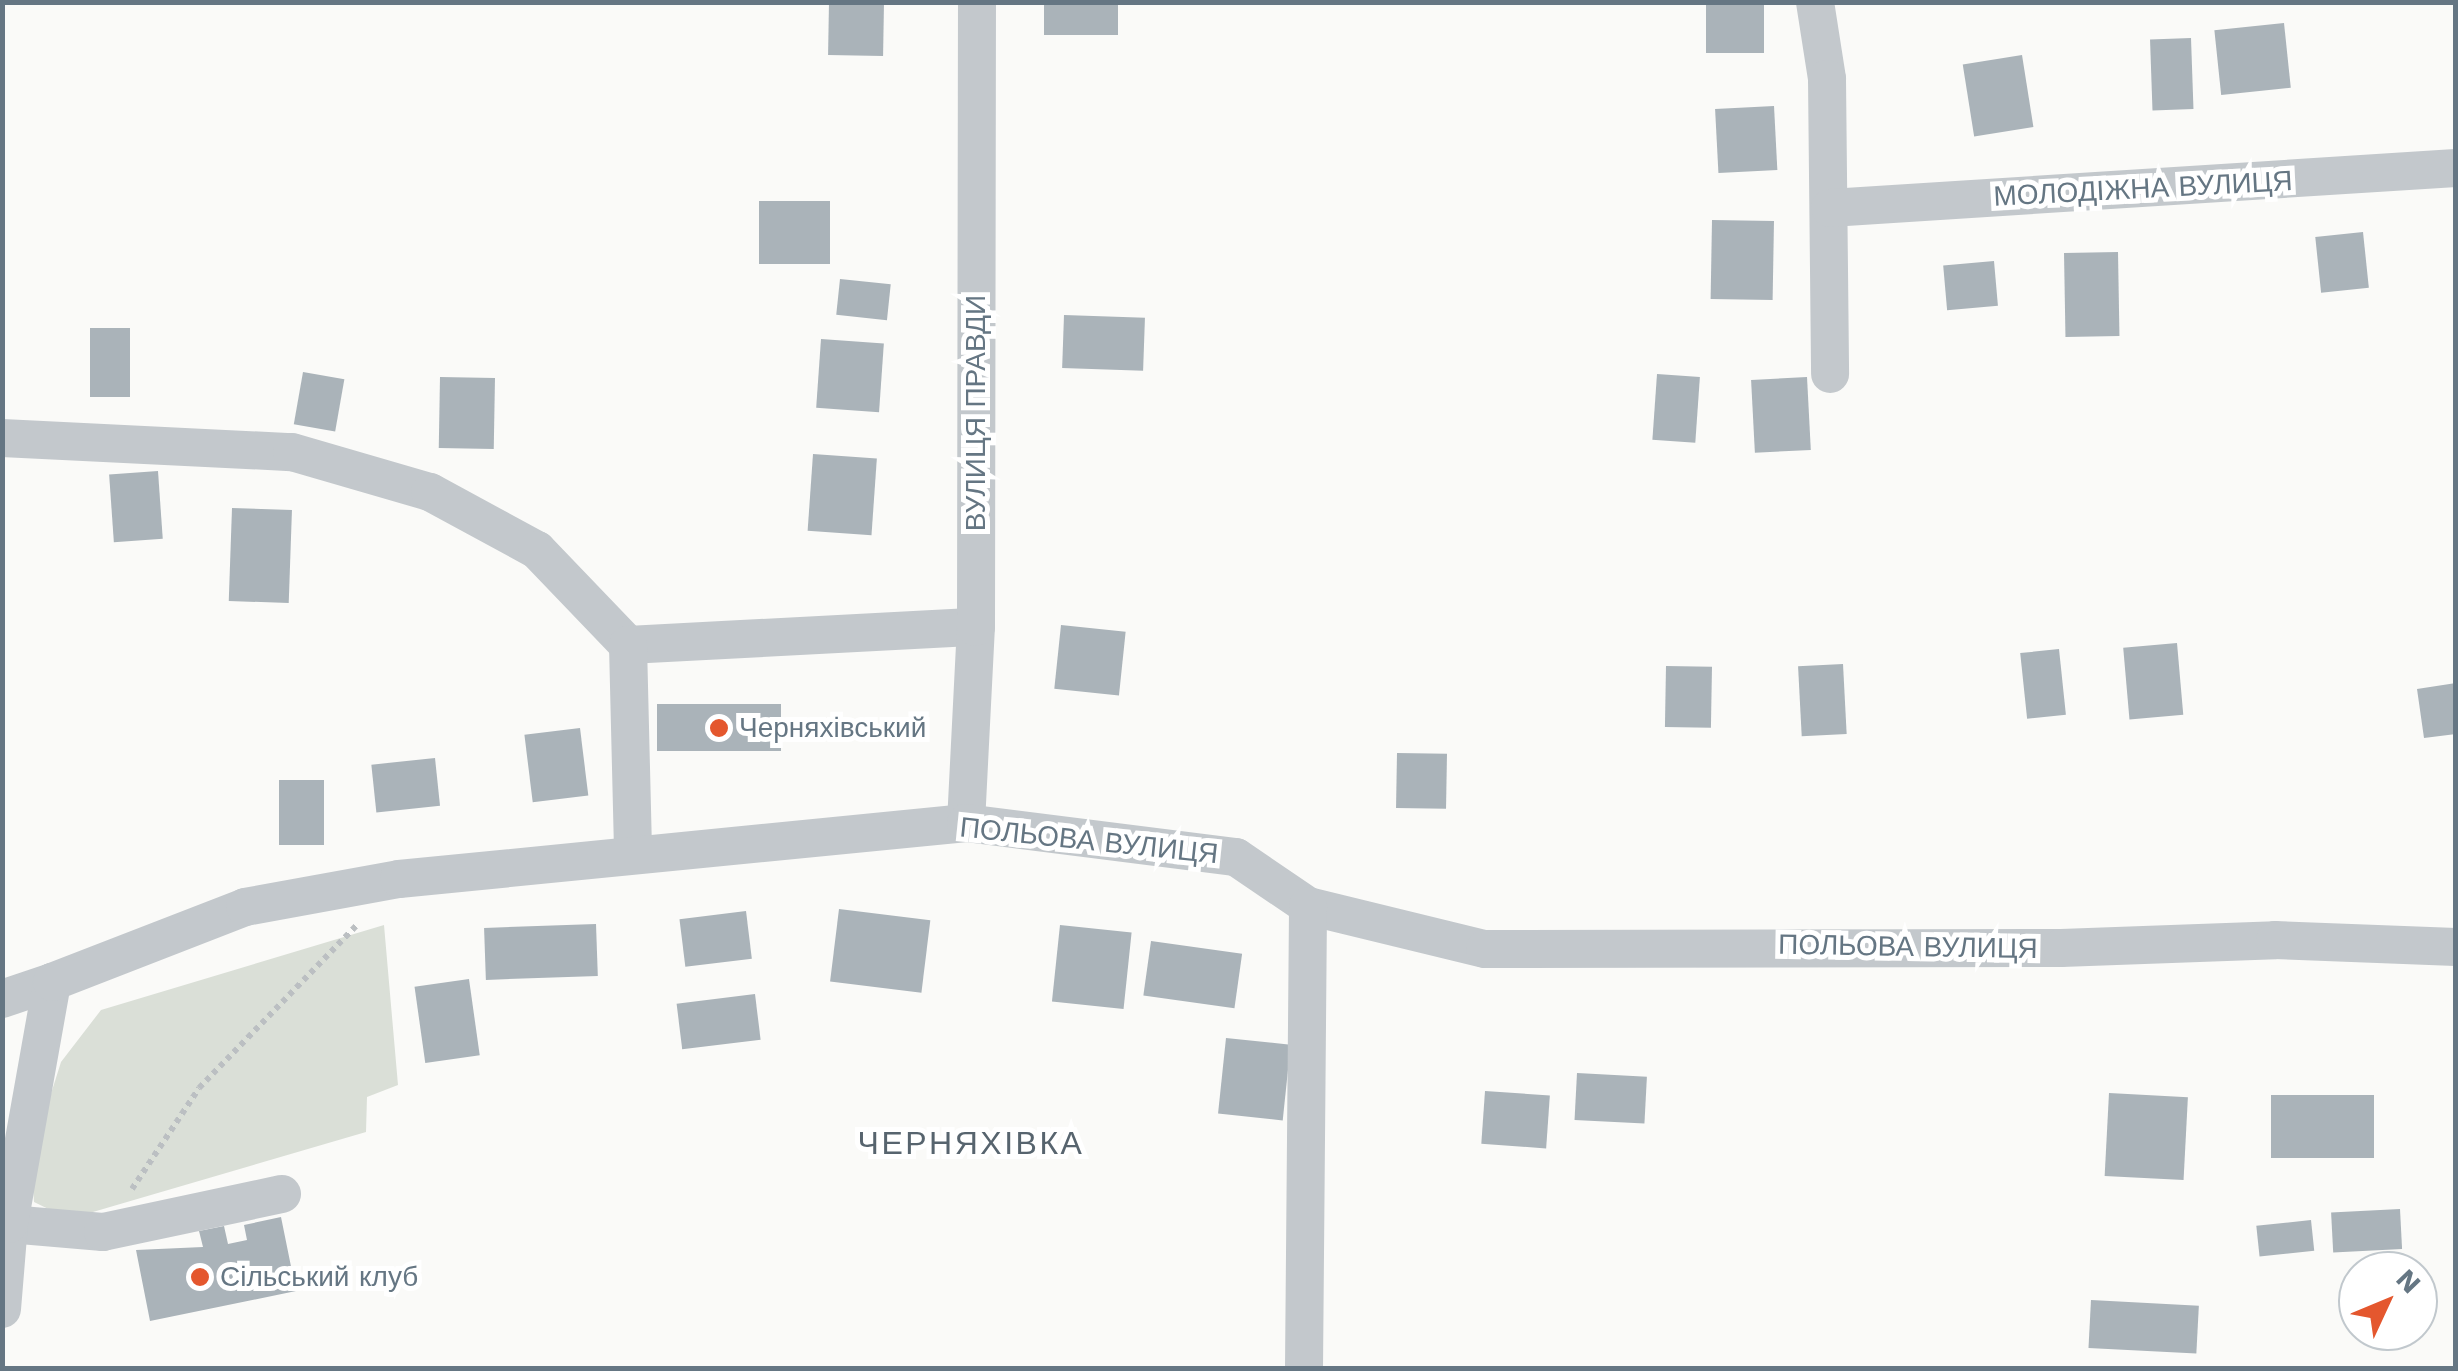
<!DOCTYPE html>
<html>
<head>
<meta charset="utf-8">
<style>
	body { margin:0 }
	#map { position:relative; width:2458px; height:1371px; overflow:hidden; background:#fafaf8; font-family:"Work Sans",sans-serif }
	div>[style] { position:absolute }
	.green>* { inset:0; background:#dadfd7 }
	.building>* { inset:0; background:#aab3b9; transform-origin:0 0 }
	.path>* { height:6px; margin-top:-3px; transform-origin:0; background:repeating-linear-gradient(90deg,#bbbfc2 0 5px,transparent 0 10px) }
	.minor>* { height:38px; margin:-19px; padding:0 19px; transform-origin:19px; border-radius:19px; background:#c3c8cc }
	.dots>* { width:28px; height:28px; translate:-50% -50%; box-sizing:border-box; border:5px solid #fff; border-radius:50% }
	span { translate:-50% -50%; white-space:nowrap; text-align:center; line-height:1.15; -webkit-text-stroke:10px #fff; paint-order:stroke }
	.street-label { font-size:28px; color:#657683 }
	.poi-label { font-size:28px; color:#657683 }
	.left { translate:0 -50%; text-align:left }
	.quarter-label { font-size:32px; color:#57646e; letter-spacing:2.5px }
	.frame { position:absolute; inset:0; border:5px solid #657683; pointer-events:none }
	.north { position:absolute; left:2338px; top:1251px; width:100px; height:100px; box-sizing:border-box; background:#fff; border:2px solid #c1c8cd; border-radius:50%; rotate:46deg; font-size:28px; font-weight:700; line-height:40px; text-align:center; color:#657683 }
	.north::after { content:''; display:block; margin:auto; width:35px; height:45px; background:#e4572e; clip-path:polygon(50% 0,100% 100%,50% 72%,0 100%) }
</style>
</head>
<body>
<div id="map">
	<div class="green">
		<i style="clip-path:polygon(384px 925px,398px 1085px,367px 1097px,366px 1132px,69px 1219px,34px 1202px,31px 1157px,61px 1062px,101px 1010px)"></i>
	</div>
	<div class="building">
		<i style="left:829px;top:2px;width:55px;height:53px;rotate:1deg"></i>
		<i style="left:1044px;top:2px;width:74px;height:33px"></i>
		<i style="left:1706px;top:2px;width:58px;height:51px"></i>
		<i style="left:2284px;top:23px;width:65px;height:70px;rotate:84deg"></i>
		<i style="left:2191px;top:38px;width:71px;height:41px;rotate:88deg"></i>
		<i style="left:2022px;top:55px;width:73px;height:60px;rotate:81deg"></i>
		<i style="left:1774px;top:106px;width:64px;height:59px;rotate:87deg"></i>
		<i style="left:759px;top:201px;width:71px;height:63px"></i>
		<i style="left:1712px;top:220px;width:62px;height:79px;rotate:1deg"></i>
		<i style="left:2363px;top:232px;width:56px;height:48px;rotate:84deg"></i>
		<i style="left:2118px;top:252px;width:84px;height:54px;rotate:89deg"></i>
		<i style="left:1994px;top:261px;width:45px;height:51px;rotate:85deg"></i>
		<i style="left:840px;top:279px;width:51px;height:36px;rotate:6deg"></i>
		<i style="left:1064px;top:315px;width:81px;height:53px;rotate:2deg"></i>
		<i style="left:90px;top:328px;width:40px;height:69px"></i>
		<i style="left:821px;top:339px;width:63px;height:69px;rotate:4deg"></i>
		<i style="left:303px;top:372px;width:42px;height:53px;rotate:10deg"></i>
		<i style="left:1657px;top:374px;width:43px;height:66px;rotate:4deg"></i>
		<i style="left:440px;top:377px;width:55px;height:71px;rotate:1deg"></i>
		<i style="left:1807px;top:377px;width:73px;height:56px;rotate:87deg"></i>
		<i style="left:813px;top:454px;width:64px;height:77px;rotate:4deg"></i>
		<i style="left:158px;top:471px;width:68px;height:49px;rotate:86deg"></i>
		<i style="left:232px;top:508px;width:60px;height:93px;rotate:2deg"></i>
		<i style="left:1061px;top:625px;width:65px;height:64px;rotate:6deg"></i>
		<i style="left:2177px;top:643px;width:72px;height:54px;rotate:85deg"></i>
		<i style="left:2059px;top:649px;width:66px;height:39px;rotate:84deg"></i>
		<i style="left:1843px;top:664px;width:70px;height:45px;rotate:87deg"></i>
		<i style="left:1666px;top:666px;width:46px;height:61px;rotate:1deg"></i>
		<i style="clip-path:polygon(2456px 683px,2456px 734px,2424px 738px,2417px 689px)"></i>
		<i style="left:781px;top:704px;width:47px;height:124px;rotate:90deg"></i>
		<i style="left:580px;top:728px;width:68px;height:56px;rotate:83deg"></i>
		<i style="left:1397px;top:753px;width:50px;height:55px;rotate:1deg"></i>
		<i style="left:435px;top:758px;width:48px;height:64px;rotate:84deg"></i>
		<i style="left:279px;top:780px;width:45px;height:65px"></i>
		<i style="left:839px;top:909px;width:92px;height:73px;rotate:7deg"></i>
		<i style="left:746px;top:911px;width:48px;height:67px;rotate:83deg"></i>
		<i style="left:596px;top:924px;width:52px;height:112px;rotate:88deg"></i>
		<i style="left:1060px;top:925px;width:72px;height:77px;rotate:6deg"></i>
		<i style="left:1151px;top:941px;width:92px;height:55px;rotate:8deg"></i>
		<i style="left:469px;top:979px;width:77px;height:55px;rotate:82deg"></i>
		<i style="left:755px;top:994px;width:46px;height:79px;rotate:83deg"></i>
		<i style="left:1226px;top:1038px;width:65px;height:76px;rotate:6deg"></i>
		<i style="left:1577px;top:1073px;width:70px;height:47px;rotate:3deg"></i>
		<i style="left:1485px;top:1091px;width:65px;height:53px;rotate:4deg"></i>
		<i style="left:2109px;top:1093px;width:79px;height:83px;rotate:3deg"></i>
		<i style="left:2271px;top:1095px;width:103px;height:63px"></i>
		<i style="left:2400px;top:1209px;width:40px;height:69px;rotate:87deg"></i>
		<i style="clip-path:polygon(281px 1217px,296px 1291px,150px 1321px,136px 1250px,203px 1247px,199px 1231px,224px 1226px,228px 1244px,247px 1240px,244px 1225px)"></i>
		<i style="left:2311px;top:1220px;width:31px;height:55px;rotate:84deg"></i>
		<i style="left:2091px;top:1300px;width:108px;height:48px;rotate:3deg"></i>
	</div>
	<div class="path">
		<i style="left:132px;top:1189px;width:121px;rotate:-56.4deg"></i>
		<i style="left:199px;top:1088px;width:226px;rotate:-45.9deg"></i>
	</div>
	<div class="minor">
		<i style="left:1815px;top:2px;width:78px;rotate:81.1deg"></i>
		<i style="left:1827px;top:79px;width:295px;rotate:89.4deg"></i>
		<i style="left:1830px;top:208px;width:627px;rotate:-3.66deg"></i>
		<i style="left:2px;top:438px;width:290px;rotate:2.8deg"></i>
		<i style="left:292px;top:452px;width:144px;rotate:16.2deg"></i>
		<i style="left:430px;top:492px;width:122px;rotate:28.5deg"></i>
		<i style="left:537px;top:550px;width:132px;rotate:46.2deg"></i>
		<i style="left:628px;top:645px;width:348px;rotate:-3deg"></i>
		<i style="left:628px;top:645px;width:207px;rotate:88.6deg"></i>
		<i style="left:966px;top:823px;width:196px;rotate:-87.1deg"></i>
		<i style="left:976px;top:627px;width:625px;rotate:-89.91deg"></i>
		<i style="left:2px;top:999px;width:53px;rotate:-18.8deg"></i>
		<i style="left:9px;top:1224px;width:94px;rotate:4.9deg"></i>
		<i style="left:103px;top:1232px;width:183px;rotate:-12deg"></i>
		<i style="left:2px;top:1309px;width:85px;rotate:-85.3deg"></i>
		<i style="left:9px;top:1224px;width:246px;rotate:-79.9deg"></i>
		<i style="left:52px;top:982px;width:207px;rotate:-21.2deg"></i>
		<i style="left:245px;top:907px;width:157px;rotate:-10.3deg"></i>
		<i style="left:399px;top:879px;width:570px;rotate:-5.64deg"></i>
		<i style="left:966px;top:823px;width:272px;rotate:7.2deg"></i>
		<i style="left:1236px;top:857px;width:87px;rotate:34.2deg"></i>
		<i style="left:1308px;top:906px;width:182px;rotate:13.7deg"></i>
		<i style="left:1485px;top:949px;width:576px;rotate:-0.1deg"></i>
		<i style="left:2061px;top:948px;width:214px;rotate:-2.1deg"></i>
		<i style="left:2275px;top:940px;width:181px;rotate:2.2deg"></i>
		<i style="left:1304px;top:1368px;width:462px;rotate:-89.5deg"></i>
	</div>
	<div class="dots">
		<i style="left:719px;top:728px;background:#e4572e"></i>
		<i style="left:200px;top:1277px;background:#e4572e"></i>
	</div>
	<div class="street-label">
		<span style="left:2143px;top:189px;rotate:-3deg">МОЛОДІЖНА ВУЛИЦЯ</span>
		<span style="left:976px;top:413px;rotate:-90deg">ВУЛИЦЯ ПРАВДИ</span>
		<span style="left:1089px;top:841px;rotate:6deg">ПОЛЬОВА ВУЛИЦЯ</span>
		<span style="left:1908px;top:947px;rotate:1deg">ПОЛЬОВА ВУЛИЦЯ</span>
	</div>
	<div class="poi-label">
		<span class="left" style="left:739px;top:728px">Черняхівський</span>
		<span class="left" style="left:220px;top:1277px">Сільський клуб</span>
	</div>
	<div class="quarter-label">
		<span style="left:971px;top:1143px">ЧЕРНЯХІВКА</span>
	</div>
	<div class="frame"></div>
	<div class="north">N</div>
</div>
</body>
</html>
